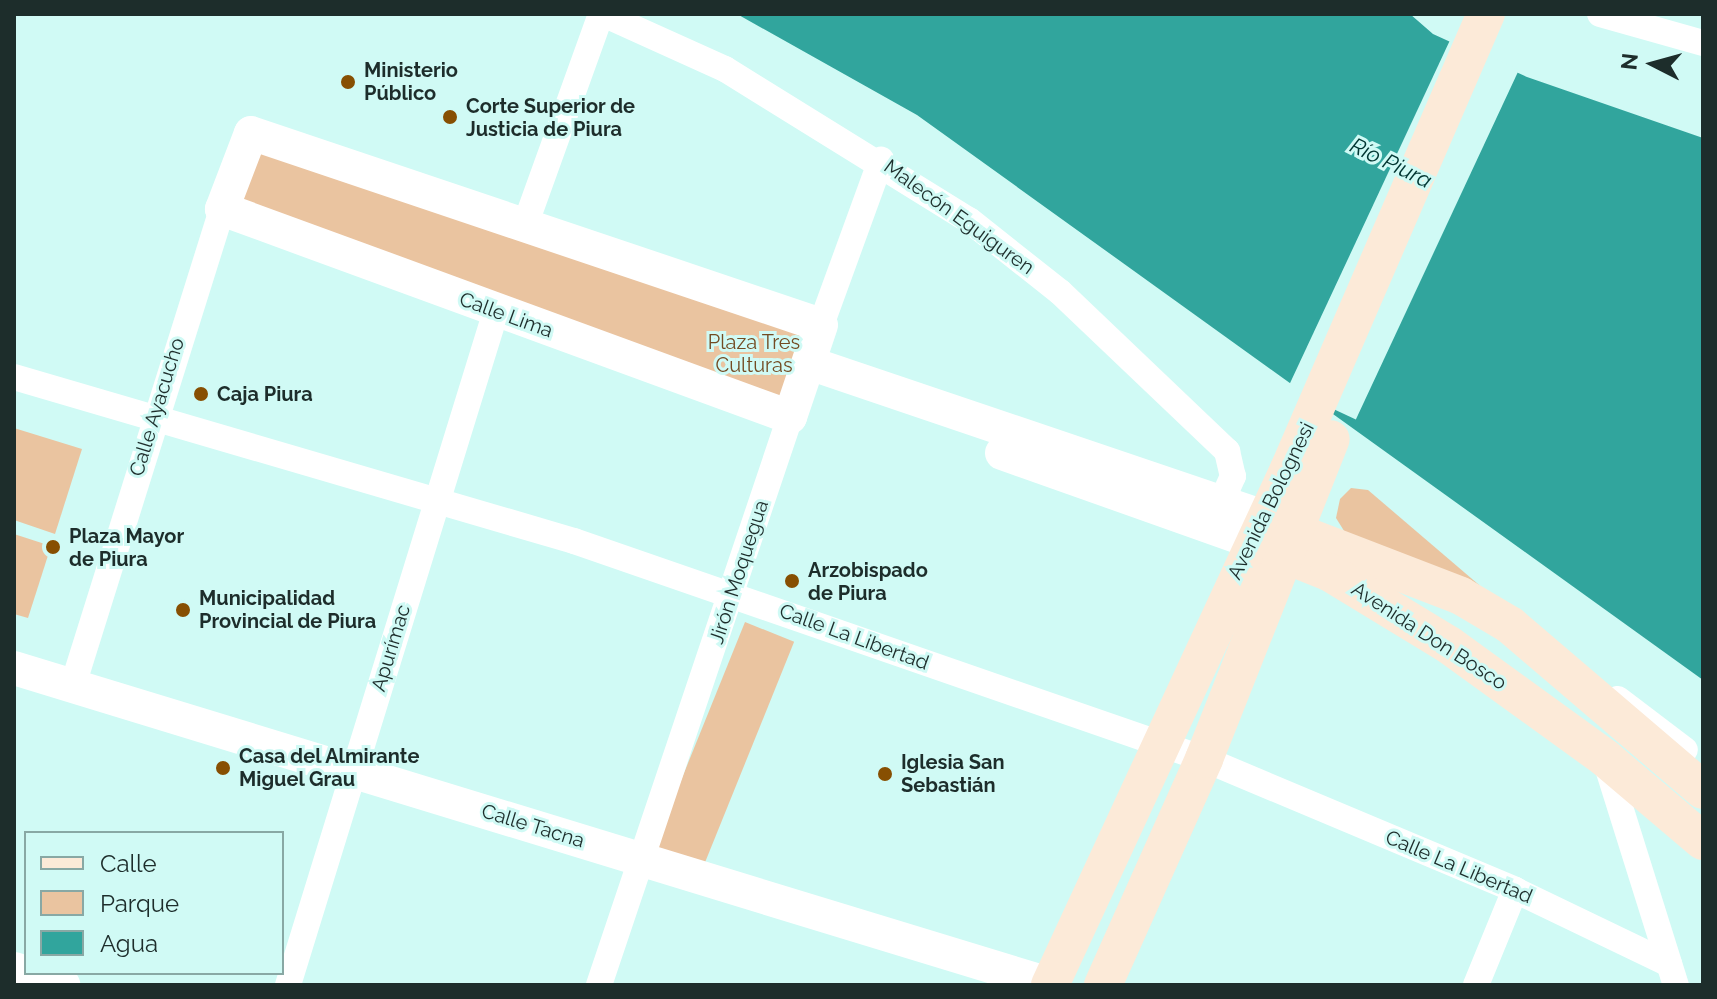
<!DOCTYPE html>
<html>
<head>
<meta charset="utf-8">
<style>
	body { margin:0 }
	#map { position:relative; width:1717px; height:999px; overflow:hidden; background:#d0faf5; font-family:Raleway,sans-serif }
	div>[style] { position:absolute }
	.green>* { inset:0; background:#eac4a0; transform-origin:0 0 }
	.water>* { inset:0; background:#31a59d }
	.pier>* { inset:0; background:#d0faf5; transform-origin:0 0 }
	.minor>* { height:26px; margin:-13px; padding:0 13px; transform-origin:13px; border-radius:13px; background:#fff }
	.tertiary>* { height:34px; margin:-17px; padding:0 17px; transform-origin:17px; border-radius:17px; background:#fff }
	.secondary>* { height:38px; margin:-19px; padding:0 19px; transform-origin:19px; border-radius:19px; background:#fcead8 }
	.dots>* { width:22px; height:22px; translate:-50% -50%; box-sizing:border-box; border:4px solid #d0faf5; border-radius:50% }
	span { translate:-50% -50%; white-space:nowrap; text-align:center; line-height:1.15; -webkit-text-stroke:6px #d0faf5; paint-order:stroke }
	.poi-label { font-size:20px; color:#1d2d2b; font-weight:700 }
	.left { translate:0 -50%; text-align:left }
	.street-label { font-size:20px; color:#1d2d2b }
	.park-label { font-size:20px; color:#734b22 }
	.water-label { font-size:22px; color:#003531; font-style:italic }
	.frame { position:absolute; inset:0; border:16px solid #1d2d2b; pointer-events:none }
	.legend { position:absolute; left:24px; top:831px; width:260px; height:144px; box-sizing:border-box; background:#d0faf5; border:2px solid #88a8a4; margin:0; padding:10px 14px; list-style:none; font-size:24px; color:#1d2d2b }
	.legend li { display:flex; align-items:center; gap:16px; height:40px }
	.legend b { width:40px; border:2px solid #88a8a4 }
	.north { position:absolute; left:1613px; top:24px; width:80px; height:80px; -webkit-text-stroke:6px #d0faf5; paint-order:stroke; rotate:276deg; font-size:22px; font-weight:700; line-height:32px; text-align:center; color:#1d2d2b }
	.north::after { content:''; display:block; margin:auto; width:28px; height:36px; background:#1d2d2b; clip-path:polygon(50% 0,100% 100%,50% 72%,0 100%) }
</style>
</head>
<body>
<div id="map">
	<div class="green">
		<i style="clip-path:polygon(251px 133px,821px 325px,790px 417px,222px 209px)"></i>
		<i style="clip-path:polygon(14px 428px,82px 449px,55px 534px,14px 520px)"></i>
		<i style="clip-path:polygon(1351px 488px,1368px 490px,1499px 602px,1346px 534px,1336px 518px,1340px 499px)"></i>
		<i style="clip-path:polygon(14px 534px,51px 546px,28px 618px,14px 614px)"></i>
		<i style="left:745px;top:622px;width:53px;height:245px;rotate:22deg"></i>
	</div>
	<div class="water">
		<i style="clip-path:polygon(737px 14px,1410px 14px,1433px 34px,1527px 77px,1703px 138px,1703px 680px,917px 115px)"></i>
	</div>
	<div class="pier">
		<i style="left:1451px;top:38px;width:75px;height:386px;rotate:25deg"></i>
	</div>
	<div class="minor">
		<i style="left:603px;top:14px;width:134px;rotate:24.3deg"></i>
		<i style="left:725px;top:69px;width:287px;rotate:31.8deg"></i>
		<i style="left:969px;top:220px;width:116px;rotate:38.4deg"></i>
		<i style="left:1060px;top:292px;width:231px;rotate:43.6deg"></i>
		<i style="left:1227px;top:451px;width:26px;rotate:77deg"></i>
		<i style="left:1233px;top:476px;width:30px;rotate:114deg"></i>
		<i style="left:1600px;top:14px;width:107px;rotate:15.7deg"></i>
		<i style="left:524px;top:228px;width:227px;rotate:-70.2deg"></i>
		<i style="left:821px;top:325px;width:176px;rotate:-70deg"></i>
		<i style="left:14px;top:377px;width:584px;rotate:16.32deg"></i>
		<i style="left:574px;top:541px;width:667px;rotate:19.09deg"></i>
		<i style="left:1204px;top:759px;width:337px;rotate:22.8deg"></i>
		<i style="left:1515px;top:890px;width:171px;rotate:25.7deg"></i>
		<i style="left:73px;top:685px;width:499px;rotate:-72.6deg"></i>
		<i style="left:1618px;top:699px;width:84px;rotate:37.3deg"></i>
		<i style="left:1605px;top:759px;width:237px;rotate:72.6deg"></i>
		<i style="left:288px;top:985px;width:705px;rotate:-72.85deg"></i>
		<i style="left:599px;top:985px;width:599px;rotate:-71.41deg"></i>
		<i style="left:1476px;top:985px;width:103px;rotate:-67.7deg"></i>
	</div>
	<div class="tertiary">
		<i style="left:251px;top:133px;width:601px;rotate:18.62deg"></i>
		<i style="left:821px;top:325px;width:97px;rotate:108.6deg"></i>
		<i style="left:790px;top:417px;width:605px;rotate:-159.89deg"></i>
		<i style="left:222px;top:209px;width:81px;rotate:-69.1deg"></i>
		<i style="left:809px;top:363px;width:480px;rotate:18.7deg"></i>
		<i style="left:1002px;top:453px;width:264px;rotate:19.5deg"></i>
		<i style="left:14px;top:668px;width:1085px;rotate:16.98deg"></i>
		<i style="left:14px;top:969px;width:52px;rotate:18.1deg"></i>
	</div>
	<div class="secondary">
		<i style="left:1303px;top:535px;width:169px;rotate:21.1deg"></i>
		<i style="left:1461px;top:596px;width:57px;rotate:30.6deg"></i>
		<i style="left:1510px;top:625px;width:254px;rotate:40.5deg"></i>
		<i style="left:1261px;top:545px;width:73px;rotate:21.7deg"></i>
		<i style="left:1329px;top:572px;width:140px;rotate:31.3deg"></i>
		<i style="left:1449px;top:645px;width:193px;rotate:35.9deg"></i>
		<i style="left:1605px;top:758px;width:128px;rotate:40.3deg"></i>
		<i style="left:1050px;top:985px;width:569px;rotate:-65.15deg"></i>
		<i style="left:1289px;top:469px;width:496px;rotate:-66.6deg"></i>
		<i style="left:1103px;top:985px;width:248px;rotate:-65.9deg"></i>
		<i style="left:1204px;top:759px;width:344px;rotate:-68.4deg"></i>
	</div>
	<div class="dots">
		<i style="left:348px;top:82px;background:#874f02"></i>
		<i style="left:450px;top:117px;background:#874f02"></i>
		<i style="left:201px;top:394px;background:#874f02"></i>
		<i style="left:53px;top:547px;background:#874f02"></i>
		<i style="left:792px;top:581px;background:#874f02"></i>
		<i style="left:183px;top:610px;background:#874f02"></i>
		<i style="left:223px;top:768px;background:#874f02"></i>
		<i style="left:885px;top:774px;background:#874f02"></i>
	</div>
	<div class="poi-label">
		<span class="left" style="left:364px;top:82px">Ministerio<br>Público</span>
		<span class="left" style="left:466px;top:118px">Corte Superior de<br>Justicia de Piura</span>
		<span class="left" style="left:217px;top:394px">Caja Piura</span>
		<span class="left" style="left:69px;top:548px">Plaza Mayor<br>de Piura</span>
		<span class="left" style="left:808px;top:582px">Arzobispado<br>de Piura</span>
		<span class="left" style="left:199px;top:610px">Municipalidad<br>Provincial de Piura</span>
		<span class="left" style="left:239px;top:768px">Casa del Almirante<br>Miguel Grau</span>
		<span class="left" style="left:901px;top:774px">Iglesia San<br>Sebastián</span>
	</div>
	<div class="street-label">
		<span style="left:959px;top:217px;rotate:36deg">Malecón Eguiguren</span>
		<span style="left:506px;top:315px;rotate:20deg">Calle Lima</span>
		<span style="left:157px;top:407px;rotate:-73deg">Calle Ayacucho</span>
		<span style="left:1271px;top:501px;rotate:-64deg">Avenida Bolognesi</span>
		<span style="left:739px;top:572px;rotate:-72deg">Jirón Moquegua</span>
		<span style="left:1429px;top:636px;rotate:33deg">Avenida Don Bosco</span>
		<span style="left:854px;top:637px;rotate:20deg">Calle La Libertad</span>
		<span style="left:391px;top:648px;rotate:-73deg">Apurímac</span>
		<span style="left:533px;top:826px;rotate:17deg">Calle Tacna</span>
		<span style="left:1459px;top:867px;rotate:23deg">Calle La Libertad</span>
	</div>
	<div class="park-label">
		<span style="left:754px;top:354px">Plaza Tres<br>Culturas</span>
	</div>
	<div class="water-label">
		<span style="left:1391px;top:163px;rotate:26deg">Río Piura</span>
	</div>
	<div class="frame"></div>
	<ul class="legend">
	<li><b style="height:10px;background:#fcead8"></b>Calle</li>
	<li><b style="height:22px;background:#eac4a0"></b>Parque</li>
	<li><b style="height:22px;background:#31a59d"></b>Agua</li>
	</ul>
	<div class="north">N</div>
</div>
</body>
</html>
